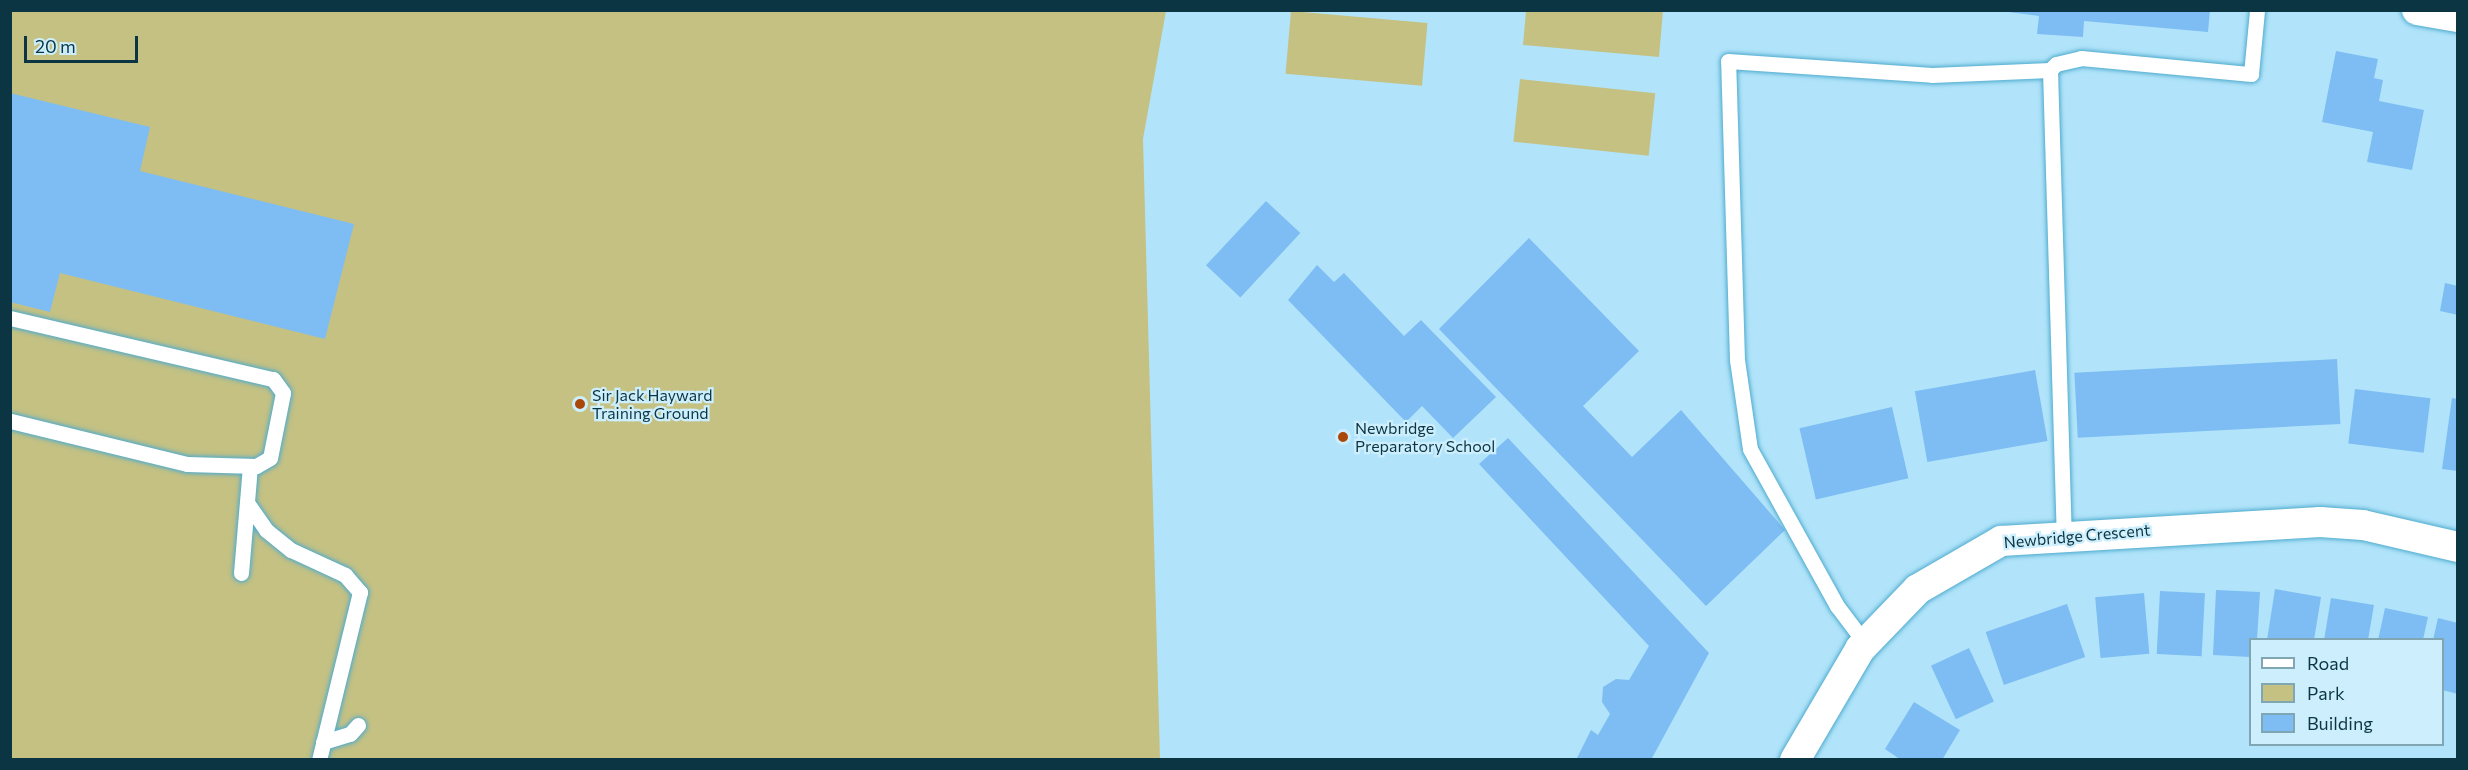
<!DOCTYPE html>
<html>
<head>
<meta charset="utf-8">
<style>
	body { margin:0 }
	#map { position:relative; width:2468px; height:770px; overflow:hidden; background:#b1e4fa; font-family:Commissioner,sans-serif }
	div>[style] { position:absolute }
	.green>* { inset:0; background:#c4c183; transform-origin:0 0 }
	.building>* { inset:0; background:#7ebdf3; transform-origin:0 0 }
	.roads { filter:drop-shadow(0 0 2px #4fabce) drop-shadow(0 0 2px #4fabce) }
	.service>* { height:15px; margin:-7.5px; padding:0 7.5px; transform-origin:7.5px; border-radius:7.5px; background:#fff }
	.minor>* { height:30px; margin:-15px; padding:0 15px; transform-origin:15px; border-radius:15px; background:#fff }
	.dots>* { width:16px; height:16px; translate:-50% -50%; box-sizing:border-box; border:3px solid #cdeffd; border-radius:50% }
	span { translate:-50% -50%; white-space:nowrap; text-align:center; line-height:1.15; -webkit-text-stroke:4.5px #cdeffd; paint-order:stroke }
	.poi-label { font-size:16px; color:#0c3543 }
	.left { translate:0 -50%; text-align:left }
	.street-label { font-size:16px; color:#0c3543 }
	.frame { position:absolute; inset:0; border:12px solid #0c3543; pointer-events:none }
	.legend { position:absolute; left:2249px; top:638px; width:195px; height:108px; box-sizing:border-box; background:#cdeffd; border:2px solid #80a5b3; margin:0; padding:8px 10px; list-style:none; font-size:18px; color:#0c3543 }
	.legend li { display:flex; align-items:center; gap:12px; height:30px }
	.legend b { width:30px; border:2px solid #80a5b3 }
	.scale { position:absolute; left:24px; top:36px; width:114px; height:27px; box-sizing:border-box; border:3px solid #0c3543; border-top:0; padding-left:8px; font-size:18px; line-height:21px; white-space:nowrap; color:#0c3543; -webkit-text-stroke:4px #cdeffd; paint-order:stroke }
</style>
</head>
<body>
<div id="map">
	<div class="green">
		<i style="clip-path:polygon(10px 11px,1166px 11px,1143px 139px,1160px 759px,11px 759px)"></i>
		<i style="left:1291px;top:11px;width:137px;height:63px;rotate:5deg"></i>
		<i style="clip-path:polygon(1526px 11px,1663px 11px,1659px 57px,1523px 45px)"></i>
		<i style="left:1520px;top:79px;width:136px;height:63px;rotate:6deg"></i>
	</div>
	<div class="building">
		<i style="clip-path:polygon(1992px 10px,2210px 10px,2208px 32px,2084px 21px,2083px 37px,2037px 34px,2039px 16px)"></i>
		<i style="clip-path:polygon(2336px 51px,2378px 59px,2374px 78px,2383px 80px,2379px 101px,2424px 110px,2412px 170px,2367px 162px,2373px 132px,2322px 122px)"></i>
		<i style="clip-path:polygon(10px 93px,150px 127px,140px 171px,354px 224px,325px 339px,60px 273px,50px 312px,10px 302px)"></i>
		<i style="left:1266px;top:201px;width:47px;height:88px;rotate:43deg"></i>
		<i style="clip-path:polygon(1529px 238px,1639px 351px,1583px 406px,1632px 457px,1681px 410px,1785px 530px,1706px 606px,1439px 329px)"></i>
		<i style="clip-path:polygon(1317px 265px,1334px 282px,1344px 273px,1404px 336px,1421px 320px,1496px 397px,1453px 438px,1422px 406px,1406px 422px,1288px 300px)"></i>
		<i style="clip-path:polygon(2445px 283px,2458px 286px,2458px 315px,2440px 311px)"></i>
		<i style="left:2337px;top:359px;width:65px;height:263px;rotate:87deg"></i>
		<i style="left:2035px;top:370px;width:72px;height:122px;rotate:80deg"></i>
		<i style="left:2355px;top:389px;width:76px;height:55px;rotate:7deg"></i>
		<i style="clip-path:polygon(2452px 398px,2458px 399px,2458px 471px,2442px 469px)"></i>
		<i style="left:1892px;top:407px;width:73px;height:95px;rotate:77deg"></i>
		<i style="clip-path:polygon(1508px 438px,1709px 653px,1651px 760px,1576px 760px,1591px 730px,1598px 735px,1610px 714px,1602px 702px,1603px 687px,1616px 679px,1629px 680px,1649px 646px,1479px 464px)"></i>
		<i style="clip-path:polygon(2275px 589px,2321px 597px,2314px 640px,2267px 640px)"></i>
		<i style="clip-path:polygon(2216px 590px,2260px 592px,2257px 640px,2250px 640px,2250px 657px,2213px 655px)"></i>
		<i style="left:2160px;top:591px;width:45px;height:63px;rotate:3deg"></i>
		<i style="left:2144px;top:593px;width:61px;height:49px;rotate:85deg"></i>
		<i style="clip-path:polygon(2331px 598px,2374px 605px,2368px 640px,2324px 640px)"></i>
		<i style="left:2067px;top:604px;width:56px;height:86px;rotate:71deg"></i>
		<i style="clip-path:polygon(2385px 608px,2428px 617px,2423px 640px,2378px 640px)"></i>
		<i style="clip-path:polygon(2438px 618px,2458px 623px,2458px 694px,2442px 690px,2442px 640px,2433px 640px)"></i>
		<i style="left:1969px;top:648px;width:59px;height:42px;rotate:65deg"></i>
		<i style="clip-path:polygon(1914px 702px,1960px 730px,1942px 760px,1901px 760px,1885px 749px)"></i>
	</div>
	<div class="roads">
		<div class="service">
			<i style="left:2050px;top:70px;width:8px;rotate:-45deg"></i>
			<i style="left:2056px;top:64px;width:26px;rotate:-13deg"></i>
			<i style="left:2081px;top:58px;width:171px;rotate:5.4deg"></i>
			<i style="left:2251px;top:74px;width:64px;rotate:-84.6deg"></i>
			<i style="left:10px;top:318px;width:270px;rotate:13.1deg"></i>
			<i style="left:273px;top:379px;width:17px;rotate:54deg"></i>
			<i style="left:283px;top:393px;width:66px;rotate:101.3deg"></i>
			<i style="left:270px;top:458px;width:16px;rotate:150deg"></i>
			<i style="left:256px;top:466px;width:69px;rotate:-178.3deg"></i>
			<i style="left:187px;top:464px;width:182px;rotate:-166.3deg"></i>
			<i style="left:248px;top:504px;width:32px;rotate:55deg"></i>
			<i style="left:266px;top:530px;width:32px;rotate:39deg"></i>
			<i style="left:291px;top:550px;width:60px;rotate:24.8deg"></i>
			<i style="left:345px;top:575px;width:23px;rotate:49deg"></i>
			<i style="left:360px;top:592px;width:173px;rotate:103.7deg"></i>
			<i style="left:241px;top:573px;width:107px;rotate:-85.2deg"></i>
			<i style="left:1865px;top:643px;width:46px;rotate:-127.1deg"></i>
			<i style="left:1837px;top:606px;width:179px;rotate:-119deg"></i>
			<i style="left:1750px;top:449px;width:90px;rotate:-98.3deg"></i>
			<i style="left:1737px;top:360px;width:299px;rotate:-91.7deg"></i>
			<i style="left:1728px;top:61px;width:204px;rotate:3.9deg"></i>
			<i style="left:1932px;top:75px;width:118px;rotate:-2.4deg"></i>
			<i style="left:2050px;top:70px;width:464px;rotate:88.3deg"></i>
			<i style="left:323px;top:742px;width:28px;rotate:-17deg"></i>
			<i style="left:350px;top:734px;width:12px;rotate:-48deg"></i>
		</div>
		<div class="minor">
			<i style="left:2417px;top:10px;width:42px;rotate:9.7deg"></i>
			<i style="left:1795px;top:760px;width:129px;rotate:-59.6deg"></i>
			<i style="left:1860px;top:649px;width:83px;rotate:-46deg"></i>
			<i style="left:1918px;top:589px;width:96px;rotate:-30deg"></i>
			<i style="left:2001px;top:541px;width:320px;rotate:-3.4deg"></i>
			<i style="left:2320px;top:522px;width:43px;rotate:4deg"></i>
			<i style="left:2363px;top:525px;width:98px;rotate:13deg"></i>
		</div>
	</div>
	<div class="dots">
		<i style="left:580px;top:404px;background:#aa4809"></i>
		<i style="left:1343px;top:437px;background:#aa4809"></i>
	</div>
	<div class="poi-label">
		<span class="left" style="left:592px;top:404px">Sir Jack Hayward<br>Training Ground</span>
		<span class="left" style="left:1355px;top:437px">Newbridge<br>Preparatory School</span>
	</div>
	<div class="street-label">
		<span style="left:2077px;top:536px;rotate:-5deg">Newbridge Crescent</span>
	</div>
	<div class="frame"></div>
	<ul class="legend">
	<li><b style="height:8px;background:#fff"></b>Road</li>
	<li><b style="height:16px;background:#c4c183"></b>Park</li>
	<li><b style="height:16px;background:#7ebdf3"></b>Building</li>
	</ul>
	<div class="scale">20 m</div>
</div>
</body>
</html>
